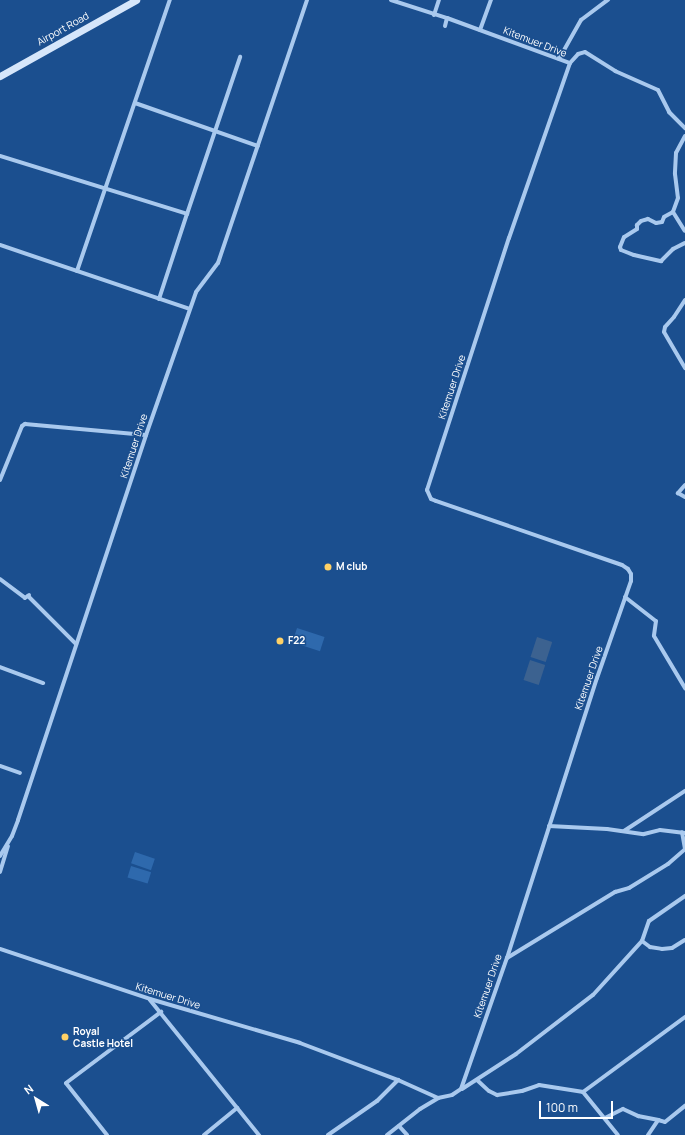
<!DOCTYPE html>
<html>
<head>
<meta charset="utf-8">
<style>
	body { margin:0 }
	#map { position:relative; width:685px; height:1135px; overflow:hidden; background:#1b4f8f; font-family:Manrope,sans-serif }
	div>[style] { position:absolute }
	.green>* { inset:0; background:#2e69ad; transform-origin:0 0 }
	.water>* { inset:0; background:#3c6290; transform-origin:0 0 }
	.street>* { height:4px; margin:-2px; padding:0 2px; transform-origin:2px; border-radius:2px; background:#a9c9ee }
	.secondary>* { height:7px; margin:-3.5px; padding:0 3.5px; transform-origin:3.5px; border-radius:3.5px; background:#d6e6fa }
	.dots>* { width:11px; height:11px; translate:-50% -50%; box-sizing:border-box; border:2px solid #1b4f8f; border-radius:50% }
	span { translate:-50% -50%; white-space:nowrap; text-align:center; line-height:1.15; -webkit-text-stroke:3px #1b4f8f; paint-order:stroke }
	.street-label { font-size:10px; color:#fff }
	.poi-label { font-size:10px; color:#fff; font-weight:700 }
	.left { translate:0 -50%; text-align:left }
	.north { position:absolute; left:16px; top:1079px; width:40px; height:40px; -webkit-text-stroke:3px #1b4f8f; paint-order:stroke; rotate:323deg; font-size:11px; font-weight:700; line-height:16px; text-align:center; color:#fff }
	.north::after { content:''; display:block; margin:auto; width:14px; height:18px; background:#fff; clip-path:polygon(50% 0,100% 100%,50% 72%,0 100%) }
	.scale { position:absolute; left:539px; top:1101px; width:74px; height:18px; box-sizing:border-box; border:2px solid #fff; border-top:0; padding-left:5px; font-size:12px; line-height:14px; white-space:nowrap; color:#fff; -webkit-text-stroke:3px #1b4f8f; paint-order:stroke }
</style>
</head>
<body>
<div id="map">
	<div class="green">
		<i style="left:297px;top:628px;width:29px;height:15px;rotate:18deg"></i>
		<i style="left:135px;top:852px;width:21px;height:12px;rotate:19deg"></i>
		<i style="left:131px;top:866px;width:21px;height:12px;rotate:17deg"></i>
	</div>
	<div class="water">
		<i style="left:537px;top:637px;width:16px;height:21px;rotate:18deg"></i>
		<i style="left:530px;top:660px;width:16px;height:21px;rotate:18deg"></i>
	</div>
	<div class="street">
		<i style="left:391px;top:0;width:59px;rotate:17.8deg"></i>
		<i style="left:447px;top:18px;width:131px;rotate:20.1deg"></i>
		<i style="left:434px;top:15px;width:16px;rotate:-72deg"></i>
		<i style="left:445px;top:26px;width:8px;rotate:-76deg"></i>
		<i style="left:480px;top:30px;width:32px;rotate:-70deg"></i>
		<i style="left:559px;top:59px;width:45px;rotate:-60.6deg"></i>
		<i style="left:581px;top:20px;width:34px;rotate:-37deg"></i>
		<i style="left:135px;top:103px;width:130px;rotate:19.3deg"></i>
		<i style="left:685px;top:136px;width:19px;rotate:118deg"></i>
		<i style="left:676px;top:153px;width:21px;rotate:93deg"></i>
		<i style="left:675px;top:174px;width:24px;rotate:83deg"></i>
		<i style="left:678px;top:198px;width:15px;rotate:110deg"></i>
		<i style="left:673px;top:212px;width:10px;rotate:151deg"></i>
		<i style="left:664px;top:217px;width:5px;rotate:112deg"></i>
		<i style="left:662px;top:222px;width:6px;rotate:171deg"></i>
		<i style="left:656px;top:223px;width:9px;rotate:-153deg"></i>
		<i style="left:648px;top:219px;width:7px;rotate:164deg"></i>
		<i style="left:641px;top:221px;width:6px;rotate:135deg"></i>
		<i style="left:637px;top:225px;width:4px;rotate:90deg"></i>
		<i style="left:637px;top:229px;width:15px;rotate:148deg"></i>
		<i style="left:624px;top:237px;width:11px;rotate:112deg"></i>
		<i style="left:620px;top:247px;width:3px;rotate:72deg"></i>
		<i style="left:621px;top:250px;width:14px;rotate:21deg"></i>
		<i style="left:634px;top:255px;width:28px;rotate:13deg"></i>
		<i style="left:661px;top:261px;width:17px;rotate:-45deg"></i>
		<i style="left:673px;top:249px;width:13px;rotate:-27deg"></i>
		<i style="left:0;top:156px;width:196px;rotate:17.2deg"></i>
		<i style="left:187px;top:214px;width:166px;rotate:-71.3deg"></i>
		<i style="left:673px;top:212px;width:22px;rotate:58deg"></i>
		<i style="left:0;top:245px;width:200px;rotate:18.6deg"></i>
		<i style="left:77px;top:271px;width:287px;rotate:-71.1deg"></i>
		<i style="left:159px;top:299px;width:89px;rotate:-71.8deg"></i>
		<i style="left:685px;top:300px;width:20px;rotate:123deg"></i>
		<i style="left:674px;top:317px;width:13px;rotate:132deg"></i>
		<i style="left:665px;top:327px;width:5px;rotate:101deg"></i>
		<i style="left:664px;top:332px;width:42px;rotate:59.7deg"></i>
		<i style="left:0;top:480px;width:58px;rotate:-67.8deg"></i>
		<i style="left:22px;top:426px;width:4px;rotate:-34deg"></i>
		<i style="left:25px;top:424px;width:121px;rotate:5.2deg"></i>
		<i style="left:685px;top:485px;width:11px;rotate:131deg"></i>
		<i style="left:678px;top:493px;width:8px;rotate:30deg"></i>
		<i style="left:0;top:579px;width:31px;rotate:37deg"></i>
		<i style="left:25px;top:598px;width:5px;rotate:-37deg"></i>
		<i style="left:28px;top:596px;width:68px;rotate:45deg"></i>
		<i style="left:625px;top:597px;width:39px;rotate:38deg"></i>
		<i style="left:656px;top:621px;width:15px;rotate:98deg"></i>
		<i style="left:654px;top:636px;width:61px;rotate:59.2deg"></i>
		<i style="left:0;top:667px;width:46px;rotate:20.4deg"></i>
		<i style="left:0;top:766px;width:21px;rotate:19deg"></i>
		<i style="left:549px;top:826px;width:58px;rotate:3deg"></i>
		<i style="left:607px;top:829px;width:37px;rotate:8deg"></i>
		<i style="left:644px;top:834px;width:16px;rotate:-14deg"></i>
		<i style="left:660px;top:830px;width:25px;rotate:7deg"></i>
		<i style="left:624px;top:831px;width:73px;rotate:-33.3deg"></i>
		<i style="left:0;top:856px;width:23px;rotate:-59deg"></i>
		<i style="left:12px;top:836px;width:17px;rotate:-69deg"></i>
		<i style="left:18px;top:820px;width:406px;rotate:-71.6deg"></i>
		<i style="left:146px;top:435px;width:151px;rotate:-70.7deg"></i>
		<i style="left:196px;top:292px;width:36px;rotate:-53deg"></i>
		<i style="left:218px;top:263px;width:278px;rotate:-71.3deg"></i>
		<i style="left:0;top:872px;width:27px;rotate:-73deg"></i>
		<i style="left:642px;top:941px;width:21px;rotate:-71deg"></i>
		<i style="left:649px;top:921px;width:44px;rotate:-34.8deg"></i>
		<i style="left:0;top:949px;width:158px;rotate:18.4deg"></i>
		<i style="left:150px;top:999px;width:156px;rotate:16.3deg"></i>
		<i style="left:300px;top:1043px;width:105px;rotate:20.7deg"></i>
		<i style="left:398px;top:1080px;width:44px;rotate:24.2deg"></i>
		<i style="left:438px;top:1098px;width:14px;rotate:-12deg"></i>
		<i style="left:452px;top:1095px;width:11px;rotate:-34deg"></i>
		<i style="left:461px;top:1089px;width:139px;rotate:-70.7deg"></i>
		<i style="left:507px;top:958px;width:294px;rotate:-72.2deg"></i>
		<i style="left:597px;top:678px;width:103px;rotate:-70.7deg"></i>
		<i style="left:631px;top:581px;width:7px;rotate:-90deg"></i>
		<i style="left:631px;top:574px;width:6px;rotate:-121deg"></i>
		<i style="left:628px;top:569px;width:7px;rotate:-146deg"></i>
		<i style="left:622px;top:565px;width:197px;rotate:-161deg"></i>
		<i style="left:436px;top:501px;width:5px;rotate:-158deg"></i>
		<i style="left:431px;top:499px;width:10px;rotate:-114deg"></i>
		<i style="left:427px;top:490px;width:265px;rotate:-72deg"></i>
		<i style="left:509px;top:238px;width:185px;rotate:-70.8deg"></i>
		<i style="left:570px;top:63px;width:12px;rotate:-48deg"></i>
		<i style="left:578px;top:54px;width:7px;rotate:-16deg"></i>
		<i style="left:585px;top:52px;width:36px;rotate:32deg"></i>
		<i style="left:615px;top:71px;width:47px;rotate:23.8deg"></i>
		<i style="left:658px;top:90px;width:25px;rotate:63deg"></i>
		<i style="left:669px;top:112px;width:23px;rotate:45deg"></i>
		<i style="left:507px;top:958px;width:127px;rotate:-31.4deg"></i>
		<i style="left:615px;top:892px;width:15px;rotate:-16deg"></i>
		<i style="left:629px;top:888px;width:46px;rotate:-31.6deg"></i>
		<i style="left:668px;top:864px;width:23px;rotate:-41deg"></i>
		<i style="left:685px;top:849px;width:17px;rotate:-100deg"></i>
		<i style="left:150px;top:1000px;width:174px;rotate:51.1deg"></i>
		<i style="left:477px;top:1080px;width:16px;rotate:43deg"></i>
		<i style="left:489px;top:1091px;width:9px;rotate:27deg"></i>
		<i style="left:497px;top:1095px;width:25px;rotate:-9deg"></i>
		<i style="left:522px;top:1091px;width:18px;rotate:-19deg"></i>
		<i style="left:539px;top:1085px;width:45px;rotate:9deg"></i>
		<i style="left:583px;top:1092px;width:127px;rotate:-36.3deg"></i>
		<i style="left:462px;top:1089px;width:64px;rotate:-32.9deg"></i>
		<i style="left:516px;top:1054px;width:97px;rotate:-37.5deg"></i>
		<i style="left:593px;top:995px;width:73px;rotate:-47.8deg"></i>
		<i style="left:642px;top:941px;width:10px;rotate:37deg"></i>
		<i style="left:650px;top:947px;width:12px;rotate:9deg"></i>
		<i style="left:662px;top:949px;width:10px;rotate:-6deg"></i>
		<i style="left:672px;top:948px;width:15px;rotate:-32deg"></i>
		<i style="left:583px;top:1092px;width:55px;rotate:50.9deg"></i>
		<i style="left:605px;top:1118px;width:20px;rotate:-27deg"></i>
		<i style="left:623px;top:1109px;width:17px;rotate:25deg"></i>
		<i style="left:638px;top:1116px;width:21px;rotate:11deg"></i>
		<i style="left:399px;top:1126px;width:12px;rotate:48deg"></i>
		<i style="left:107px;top:1135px;width:66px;rotate:-128.3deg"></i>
		<i style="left:66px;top:1083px;width:119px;rotate:-36.8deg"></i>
		<i style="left:204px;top:1135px;width:43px;rotate:-39.3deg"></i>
		<i style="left:328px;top:1135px;width:60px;rotate:-34.8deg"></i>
		<i style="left:377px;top:1101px;width:30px;rotate:-45deg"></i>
		<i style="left:387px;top:1135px;width:42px;rotate:-38.2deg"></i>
		<i style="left:420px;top:1109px;width:21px;rotate:-31deg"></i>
		<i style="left:648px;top:1135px;width:18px;rotate:-56deg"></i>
		<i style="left:658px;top:1120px;width:7px;rotate:16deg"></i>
		<i style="left:665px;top:1122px;width:26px;rotate:-39deg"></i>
	</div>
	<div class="secondary">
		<i style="left:0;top:76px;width:156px;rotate:-29.2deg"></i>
	</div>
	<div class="dots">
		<i style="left:328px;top:567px;background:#ffd166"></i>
		<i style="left:280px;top:641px;background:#ffd166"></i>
		<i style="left:65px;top:1037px;background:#ffd166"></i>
	</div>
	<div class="street-label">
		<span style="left:63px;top:29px;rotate:-29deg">Airport Road</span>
		<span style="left:535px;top:42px;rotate:21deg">Kitemuer Drive</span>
		<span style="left:452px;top:387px;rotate:-72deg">Kitemuer Drive</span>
		<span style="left:134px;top:446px;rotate:-72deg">Kitemuer Drive</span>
		<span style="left:589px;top:678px;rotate:-71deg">Kitemuer Drive</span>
		<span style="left:488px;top:986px;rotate:-71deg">Kitemuer Drive</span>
		<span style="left:168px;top:996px;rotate:17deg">Kitemuer Drive</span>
	</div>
	<div class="poi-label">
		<span class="left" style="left:336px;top:567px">M club</span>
		<span class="left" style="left:288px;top:641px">F22</span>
		<span class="left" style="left:73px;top:1037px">Royal<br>Castle Hotel</span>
	</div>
	<div class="north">N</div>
	<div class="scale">100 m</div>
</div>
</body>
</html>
